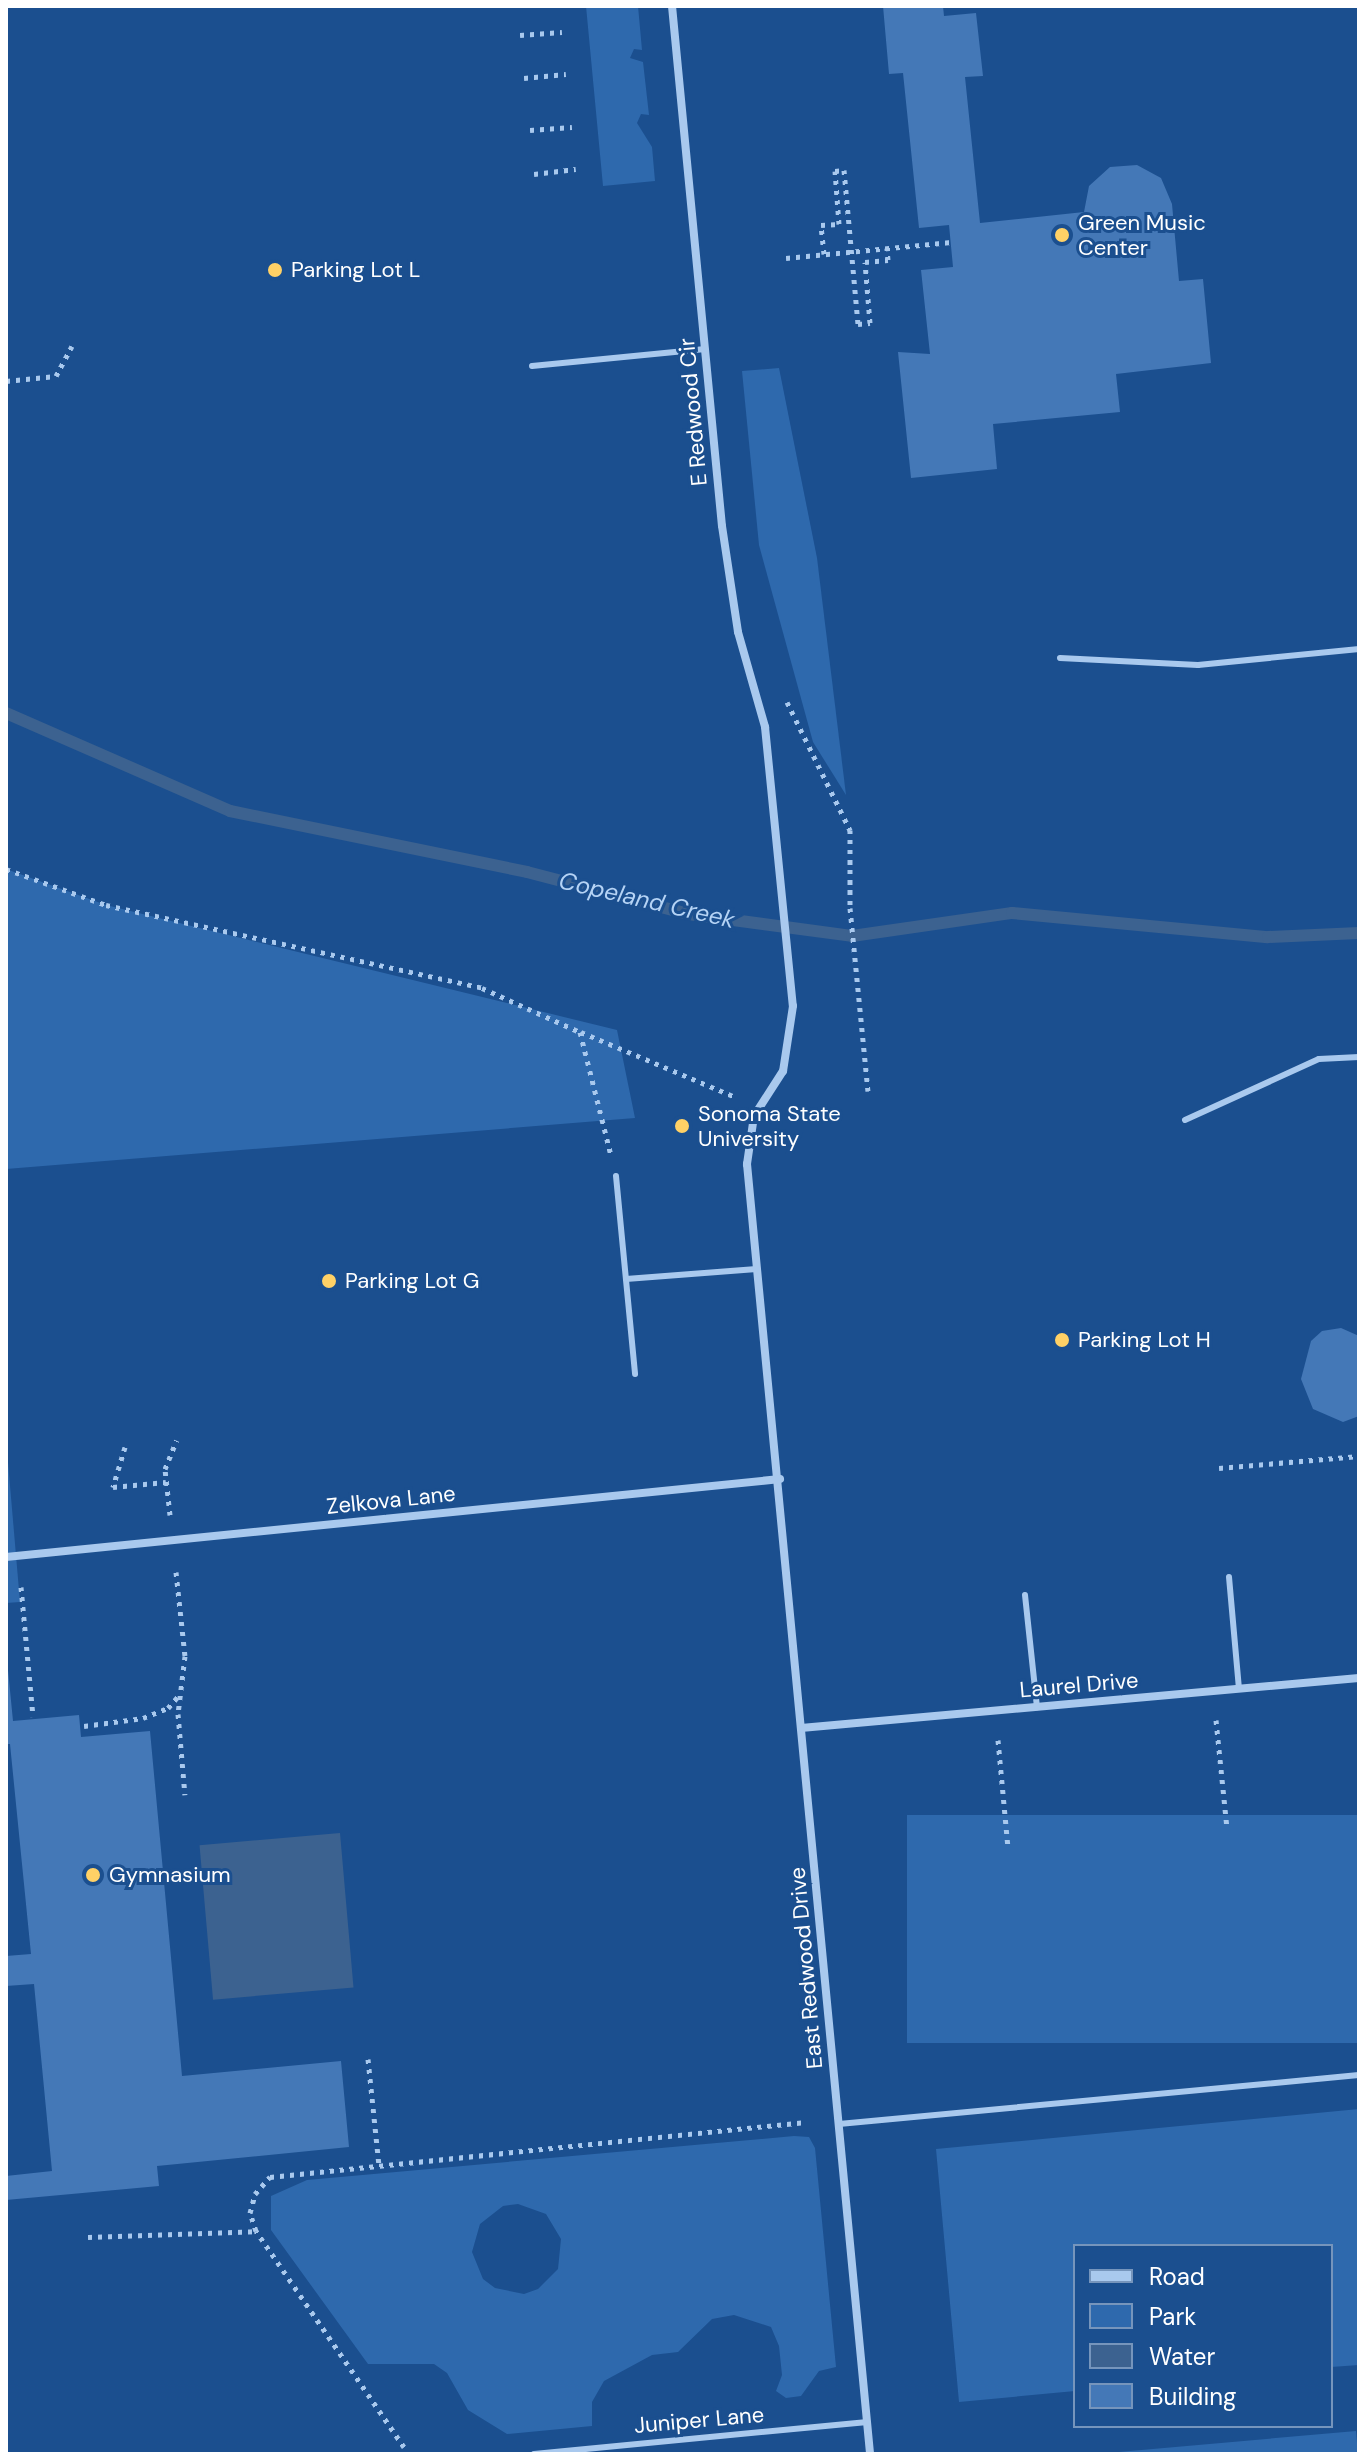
<!DOCTYPE html>
<html>
<head>
<meta charset="utf-8">
<style>
	body { margin:0 }
	#map { position:relative; width:1365px; height:2460px; overflow:hidden; background:#1b4f8f; font-family:"DM Sans",sans-serif }
	div>[style] { position:absolute }
	.green>* { inset:0; background:#2e69ad; transform-origin:0 0 }
	.water>* { inset:0; background:#3c6290; transform-origin:0 0 }
	.stream>* { height:12px; margin:-6px; padding:0 6px; transform-origin:6px; border-radius:6px; background:#3c6290 }
	.building>* { inset:0; background:#4478b7 }
	.path>* { height:5px; margin-top:-2.5px; transform-origin:0; background:repeating-linear-gradient(90deg,#a9c9ee 0 4px,transparent 0 10px) }
	.lane>* { height:6px; margin:-3px; padding:0 3px; transform-origin:3px; border-radius:3px; background:#a9c9ee }
	.street>* { height:8px; margin:-4px; padding:0 4px; transform-origin:4px; border-radius:4px; background:#a9c9ee }
	.dots>* { width:22px; height:22px; translate:-50% -50%; box-sizing:border-box; border:4px solid #1b4f8f; border-radius:50% }
	span { translate:-50% -50%; white-space:nowrap; text-align:center; line-height:1.15; -webkit-text-stroke:6px #1b4f8f; paint-order:stroke }
	.poi-label { font-size:22px; color:#fff }
	.left { translate:0 -50%; text-align:left }
	.street-label { font-size:22px; color:#fff }
	.water-label { font-size:24px; color:#b5d3f5; font-style:italic }
	.frame { position:absolute; inset:0; border:8px solid #fff; pointer-events:none }
	.legend { position:absolute; left:1073px; top:2244px; width:260px; height:184px; box-sizing:border-box; background:#1b4f8f; border:2px solid #7695bc; margin:0; padding:10px 14px; list-style:none; font-size:24px; color:#fff }
	.legend li { display:flex; align-items:center; gap:16px; height:40px }
	.legend b { width:40px; border:2px solid #7695bc }
</style>
</head>
<body>
<div id="map">
	<div class="green">
		<i style="clip-path:polygon(586px 6px,638px 6px,642px 50px,634px 49px,630px 58px,643px 62px,649px 115px,641px 114px,637px 123px,652px 147px,655px 181px,603px 186px)"></i>
		<i style="clip-path:polygon(779px 368px,817px 558px,846px 795px,813px 742px,759px 545px,742px 371px)"></i>
		<i style="clip-path:polygon(6px 869px,106px 905px,617px 1030px,635px 1118px,6px 1169px)"></i>
		<i style="clip-path:polygon(6px 1439px,20px 1602px,6px 1603px)"></i>
		<i style="left:1359px;top:1815px;width:228px;height:452px;rotate:90deg"></i>
		<i style="clip-path:polygon(1359px 2109px,1359px 2365px,1331px 2367px,1331px 2246px,1075px 2246px,1075px 2391px,959px 2402px,936px 2149px)"></i>
		<i style="clip-path:polygon(evenodd,794px 2136px,809px 2137px,815px 2148px,836px 2367px,819px 2371px,801px 2396px,786px 2398px,776px 2391px,782px 2375px,779px 2346px,771px 2327px,734px 2315px,712px 2319px,678px 2352px,652px 2355px,604px 2381px,592px 2402px,592px 2426px,507px 2434px,468px 2410px,447px 2373px,434px 2364px,368px 2364px,271px 2230px,271px 2196px,307px 2180px,794px 2136px,518px 2204px,546px 2214px,561px 2239px,558px 2269px,538px 2289px,524px 2294px,495px 2288px,483px 2279px,472px 2252px,480px 2224px,503px 2206px,518px 2204px)"></i>
		<i style="clip-path:polygon(1356px 2431px,1358px 2454px,1096px 2454px)"></i>
	</div>
	<div class="water">
		<i style="left:340px;top:1833px;width:155px;height:141px;rotate:85deg"></i>
	</div>
	<div class="stream">
		<i style="left:6px;top:713px;width:244px;rotate:23.6deg"></i>
		<i style="left:230px;top:811px;width:303px;rotate:11.6deg"></i>
		<i style="left:527px;top:872px;width:166px;rotate:14.6deg"></i>
		<i style="left:688px;top:914px;width:165px;rotate:7.6deg"></i>
		<i style="left:852px;top:936px;width:162px;rotate:-8.2deg"></i>
		<i style="left:1012px;top:913px;width:257px;rotate:5.4deg"></i>
		<i style="left:1268px;top:937px;width:91px;rotate:-2.5deg"></i>
	</div>
	<div class="building">
		<i style="clip-path:polygon(883px 6px,943px 6px,944px 16px,976px 13px,983px 76px,965px 77px,980px 223px,1084px 212px,1089px 186px,1110px 167px,1137px 165px,1161px 178px,1172px 204px,1179px 281px,1203px 279px,1211px 363px,1116px 374px,1120px 412px,993px 424px,997px 469px,911px 478px,898px 352px,930px 354px,921px 270px,953px 267px,949px 225px,919px 228px,903px 73px,889px 74px)"></i>
		<i style="clip-path:polygon(1341px 1328px,1359px 1336px,1359px 1416px,1343px 1422px,1313px 1409px,1301px 1379px,1311px 1341px,1322px 1331px)"></i>
		<i style="clip-path:polygon(8px 1670px,13px 1721px,79px 1715px,81px 1737px,150px 1731px,182px 2076px,341px 2061px,349px 2147px,157px 2166px,159px 2186px,6px 2200px,6px 2176px,52px 2171px,34px 1984px,6px 1986px,6px 1956px,31px 1954px,10px 1744px,6px 1744px)"></i>
	</div>
	<div class="path">
		<i style="left:520px;top:35px;width:42px;rotate:-4.1deg"></i>
		<i style="left:524px;top:78px;width:42px;rotate:-5.4deg"></i>
		<i style="left:530px;top:130px;width:42px;rotate:-4.1deg"></i>
		<i style="left:534px;top:174px;width:42px;rotate:-6.8deg"></i>
		<i style="left:824px;top:254px;width:29px;rotate:-96deg"></i>
		<i style="left:821px;top:225px;width:18px;rotate:-3deg"></i>
		<i style="left:839px;top:224px;width:53px;rotate:-94.3deg"></i>
		<i style="left:835px;top:171px;width:9px;rotate:-6deg"></i>
		<i style="left:844px;top:170px;width:155px;rotate:84.8deg"></i>
		<i style="left:858px;top:324px;width:12px;rotate:-5deg"></i>
		<i style="left:870px;top:323px;width:61px;rotate:-94.7deg"></i>
		<i style="left:865px;top:262px;width:23px;rotate:-5deg"></i>
		<i style="left:888px;top:260px;width:12px;rotate:-95deg"></i>
		<i style="left:786px;top:258px;width:166px;rotate:-5.5deg"></i>
		<i style="left:6px;top:381px;width:50px;rotate:-5.7deg"></i>
		<i style="left:56px;top:376px;width:34px;rotate:-62deg"></i>
		<i style="left:787px;top:702px;width:143px;rotate:63.8deg"></i>
		<i style="left:850px;top:830px;width:78px;rotate:90deg"></i>
		<i style="left:850px;top:908px;width:184px;rotate:84.4deg"></i>
		<i style="left:6px;top:869px;width:106px;rotate:19.8deg"></i>
		<i style="left:106px;top:905px;width:385px;rotate:12.4deg"></i>
		<i style="left:482px;top:988px;width:107px;rotate:24.2deg"></i>
		<i style="left:580px;top:1032px;width:127px;rotate:75.9deg"></i>
		<i style="left:581px;top:1032px;width:165px;rotate:22.8deg"></i>
		<i style="left:125px;top:1447px;width:42px;rotate:106.7deg"></i>
		<i style="left:113px;top:1487px;width:53px;rotate:-5.4deg"></i>
		<i style="left:1219px;top:1468px;width:141px;rotate:-4.9deg"></i>
		<i style="left:170px;top:1515px;width:46px;rotate:-96.2deg"></i>
		<i style="left:165px;top:1469px;width:31px;rotate:-68deg"></i>
		<i style="left:176px;top:1572px;width:84px;rotate:83.9deg"></i>
		<i style="left:185px;top:1656px;width:58px;rotate:96.9deg"></i>
		<i style="left:178px;top:1714px;width:81px;rotate:85.1deg"></i>
		<i style="left:21px;top:1587px;width:130px;rotate:84.7deg"></i>
		<i style="left:1216px;top:1720px;width:109px;rotate:84.2deg"></i>
		<i style="left:84px;top:1726px;width:60px;rotate:-7.7deg"></i>
		<i style="left:143px;top:1718px;width:27px;rotate:-22deg"></i>
		<i style="left:168px;top:1708px;width:18px;rotate:-49deg"></i>
		<i style="left:998px;top:1740px;width:108px;rotate:84.7deg"></i>
		<i style="left:368px;top:2059px;width:107px;rotate:84.1deg"></i>
		<i style="left:88px;top:2237px;width:168px;rotate:-2deg"></i>
		<i style="left:404px;top:2447px;width:262px;rotate:-124.4deg"></i>
		<i style="left:256px;top:2231px;width:19px;rotate:-108deg"></i>
		<i style="left:250px;top:2213px;width:20px;rotate:-75deg"></i>
		<i style="left:255px;top:2194px;width:23px;rotate:-49deg"></i>
		<i style="left:270px;top:2177px;width:539px;rotate:-5.86deg"></i>
	</div>
	<div class="lane">
		<i style="left:532px;top:366px;width:174px;rotate:-5.6deg"></i>
		<i style="left:1060px;top:658px;width:138px;rotate:2.9deg"></i>
		<i style="left:1198px;top:665px;width:162px;rotate:-5.7deg"></i>
		<i style="left:1185px;top:1120px;width:147px;rotate:-24.5deg"></i>
		<i style="left:1319px;top:1059px;width:40px;rotate:-2.9deg"></i>
		<i style="left:616px;top:1176px;width:199px;rotate:84.5deg"></i>
		<i style="left:626px;top:1279px;width:131px;rotate:-4.4deg"></i>
		<i style="left:1229px;top:1577px;width:112px;rotate:84.9deg"></i>
		<i style="left:1025px;top:1595px;width:113px;rotate:83.9deg"></i>
		<i style="left:839px;top:2124px;width:522px;rotate:-5.38deg"></i>
		<i style="left:534px;top:2454px;width:335px;rotate:-5.5deg"></i>
	</div>
	<div class="street">
		<i style="left:672px;top:6px;width:522px;rotate:84.51deg"></i>
		<i style="left:722px;top:526px;width:107px;rotate:81.4deg"></i>
		<i style="left:738px;top:632px;width:99px;rotate:74.1deg"></i>
		<i style="left:765px;top:727px;width:280px;rotate:84.3deg"></i>
		<i style="left:793px;top:1006px;width:66px;rotate:98.7deg"></i>
		<i style="left:783px;top:1071px;width:54px;rotate:122.8deg"></i>
		<i style="left:754px;top:1116px;width:49px;rotate:98.3deg"></i>
		<i style="left:747px;top:1164px;width:1296px;rotate:84.55deg"></i>
		<i style="left:6px;top:1557px;width:778px;rotate:-5.75deg"></i>
		<i style="left:801px;top:1728px;width:560px;rotate:-5.12deg"></i>
	</div>
	<div class="dots">
		<i style="left:1062px;top:235px;background:#ffd166"></i>
		<i style="left:275px;top:270px;background:#ffd166"></i>
		<i style="left:682px;top:1126px;background:#ffd166"></i>
		<i style="left:329px;top:1281px;background:#ffd166"></i>
		<i style="left:1062px;top:1340px;background:#ffd166"></i>
		<i style="left:93px;top:1875px;background:#ffd166"></i>
	</div>
	<div class="poi-label">
		<span class="left" style="left:1078px;top:235px">Green Music<br>Center</span>
		<span class="left" style="left:291px;top:270px">Parking Lot L</span>
		<span class="left" style="left:698px;top:1126px">Sonoma State<br>University</span>
		<span class="left" style="left:345px;top:1281px">Parking Lot G</span>
		<span class="left" style="left:1078px;top:1340px">Parking Lot H</span>
		<span class="left" style="left:109px;top:1875px">Gymnasium</span>
	</div>
	<div class="street-label">
		<span style="left:693px;top:412px;rotate:-95deg">E Redwood Cir</span>
		<span style="left:391px;top:1500px;rotate:-6deg">Zelkova Lane</span>
		<span style="left:1079px;top:1685px;rotate:-5deg">Laurel Drive</span>
		<span style="left:806px;top:1968px;rotate:-95deg">East Redwood Drive</span>
		<span style="left:699px;top:2420px;rotate:-5deg">Juniper Lane</span>
	</div>
	<div class="water-label">
		<span style="left:647px;top:900px;rotate:13deg">Copeland Creek</span>
	</div>
	<div class="frame"></div>
	<ul class="legend">
	<li><b style="height:10px;background:#a9c9ee"></b>Road</li>
	<li><b style="height:22px;background:#2e69ad"></b>Park</li>
	<li><b style="height:22px;background:#3c6290"></b>Water</li>
	<li><b style="height:22px;background:#4478b7"></b>Building</li>
	</ul>
</div>
</body>
</html>
